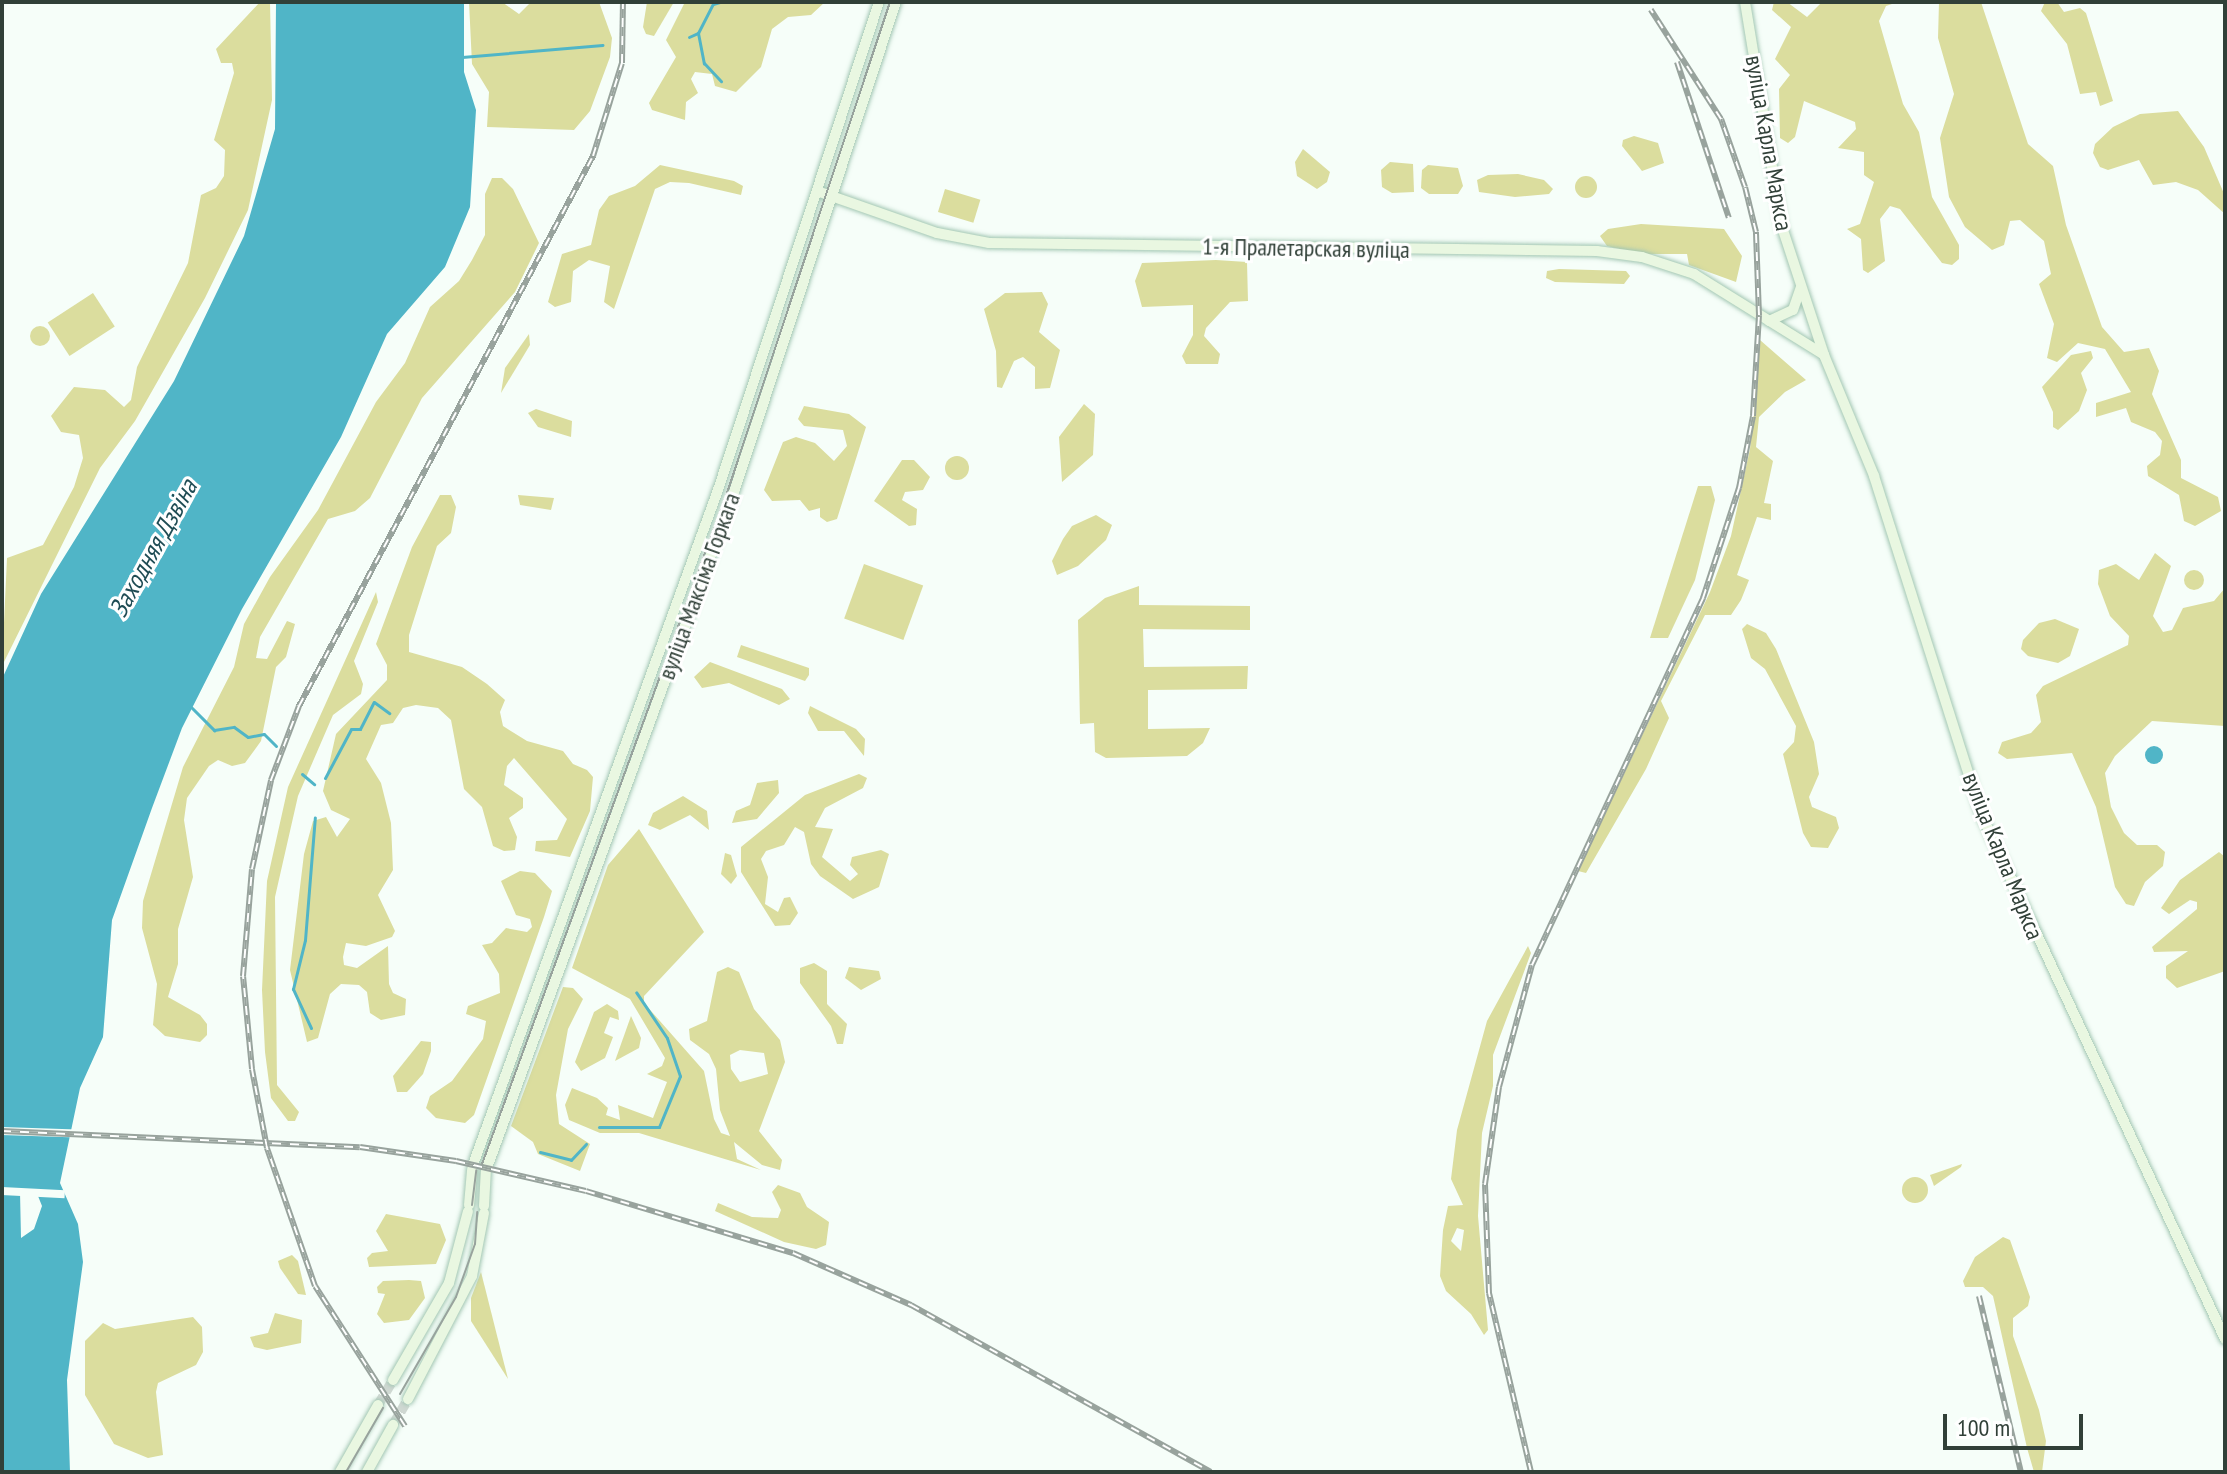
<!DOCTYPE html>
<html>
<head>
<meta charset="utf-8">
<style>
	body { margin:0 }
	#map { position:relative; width:2227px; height:1474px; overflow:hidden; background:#f6fef9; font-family:"PT Sans Narrow",sans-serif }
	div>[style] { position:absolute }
	.green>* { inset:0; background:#dbdd9e; transform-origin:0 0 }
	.round { border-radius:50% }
	.water>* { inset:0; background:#50b5c7 }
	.pier>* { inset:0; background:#f6fef9; transform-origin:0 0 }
	.stream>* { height:3px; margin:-1.5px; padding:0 1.5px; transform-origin:1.5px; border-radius:1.5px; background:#50b5c7 }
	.secondary-tunnel>* { height:10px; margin-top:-5px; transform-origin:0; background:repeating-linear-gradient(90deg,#cfd8d2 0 10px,transparent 0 15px) }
	.roads { filter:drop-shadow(0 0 2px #a3c7b3) drop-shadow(0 0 2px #a3c7b3) }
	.secondary>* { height:10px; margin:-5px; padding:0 5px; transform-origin:5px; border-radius:5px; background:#e9f7e1 }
	.tram>* { height:2px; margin:-1px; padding:0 1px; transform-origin:1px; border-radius:1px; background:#98a39d }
	.rail>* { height:6px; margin-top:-3px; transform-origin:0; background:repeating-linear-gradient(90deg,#fff 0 9px,#98a39d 0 18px); box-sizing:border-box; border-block:2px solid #98a39d }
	span { translate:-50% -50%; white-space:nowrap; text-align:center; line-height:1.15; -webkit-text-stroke:6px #fff; paint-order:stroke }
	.street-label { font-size:24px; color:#314038 }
	.water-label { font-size:26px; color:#1f4c54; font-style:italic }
	.frame { position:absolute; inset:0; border:4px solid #314038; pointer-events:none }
	.scale { position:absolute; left:1943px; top:1414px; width:140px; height:36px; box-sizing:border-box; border:4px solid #314038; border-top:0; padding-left:10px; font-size:24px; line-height:28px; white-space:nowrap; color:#314038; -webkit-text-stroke:6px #fff; paint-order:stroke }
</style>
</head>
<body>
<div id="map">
	<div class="green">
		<i style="clip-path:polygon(260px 2px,270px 2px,272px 100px,248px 210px,205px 298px,135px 421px,100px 468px,2px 666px,7px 558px,43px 545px,74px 487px,83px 458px,79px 435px,61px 432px,51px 416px,74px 387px,105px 390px,124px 407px,131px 400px,137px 367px,188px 263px,201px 195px,216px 188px,224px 176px,225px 150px,214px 140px,234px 73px,232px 63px,221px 63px,216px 49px)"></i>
		<i style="clip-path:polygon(469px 2px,502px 2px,519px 14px,531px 2px,599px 2px,612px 38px,610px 57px,590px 111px,574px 130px,487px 127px,489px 92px,472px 64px)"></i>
		<i style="clip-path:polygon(647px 2px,674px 2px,654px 36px,646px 34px,643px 27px)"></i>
		<i style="clip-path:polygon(685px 2px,825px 2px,811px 15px,788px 17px,772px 29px,761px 67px,736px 92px,715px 86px,712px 74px,695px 72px,691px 79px,698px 93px,686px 102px,685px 120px,652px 110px,649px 103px,676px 57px,666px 40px)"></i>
		<i style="clip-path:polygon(1774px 2px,1787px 2px,1807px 17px,1822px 2px,1898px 2px,1886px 6px,1879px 21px,1903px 104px,1919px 132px,1932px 197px,1959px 245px,1959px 259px,1952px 265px,1942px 263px,1900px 209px,1890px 206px,1880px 219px,1885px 261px,1868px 273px,1863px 270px,1861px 239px,1847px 229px,1860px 224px,1874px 182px,1864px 175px,1864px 152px,1838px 148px,1856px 129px,1855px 122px,1804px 101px,1795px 137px,1788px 143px,1780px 138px,1779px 89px,1790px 75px,1775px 59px,1791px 27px,1772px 10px)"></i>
		<i style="clip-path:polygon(1939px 2px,1981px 2px,2028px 144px,2053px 166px,2066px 225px,2102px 327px,2124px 352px,2149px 348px,2159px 371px,2152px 394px,2181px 460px,2181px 478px,2218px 497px,2221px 511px,2195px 526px,2184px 521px,2179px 495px,2148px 476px,2147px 466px,2160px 455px,2162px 441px,2155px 432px,2131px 422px,2126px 408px,2096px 417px,2096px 403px,2131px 392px,2105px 349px,2078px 343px,2057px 362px,2047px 358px,2054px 324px,2039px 284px,2051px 274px,2044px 241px,2020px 220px,2010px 221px,2004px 245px,1992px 250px,1965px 227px,1949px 197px,1940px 138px,1954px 94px,1938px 38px)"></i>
		<i style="clip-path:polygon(2045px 2px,2057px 2px,2064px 12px,2080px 8px,2086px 13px,2113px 101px,2100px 106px,2096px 92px,2080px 94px,2067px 44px,2041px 11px)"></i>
		<i style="clip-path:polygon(2178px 111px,2204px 147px,2225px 196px,2225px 214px,2198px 190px,2176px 182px,2153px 185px,2139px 160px,2108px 170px,2100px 167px,2093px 153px,2095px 144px,2113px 127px,2140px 114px)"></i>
		<i style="clip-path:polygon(1634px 136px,1658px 143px,1664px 163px,1642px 171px,1622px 146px,1623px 140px)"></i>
		<i style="clip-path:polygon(1303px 149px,1330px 172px,1327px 182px,1317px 189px,1297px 176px,1295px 162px)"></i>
		<i style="clip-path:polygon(1390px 162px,1413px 164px,1414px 192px,1392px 193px,1382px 187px,1381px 170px)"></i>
		<i style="clip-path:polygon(660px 165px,734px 181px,743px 186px,741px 195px,689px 183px,670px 182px,655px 189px,614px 309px,604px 302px,610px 266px,589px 260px,573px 271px,571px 302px,555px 307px,548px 302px,562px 254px,591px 245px,599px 210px,609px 196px,635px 186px)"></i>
		<i style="clip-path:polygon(1428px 165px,1458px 168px,1463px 186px,1458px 194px,1429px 194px,1421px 188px,1422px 170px)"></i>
		<i style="clip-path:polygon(1518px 174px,1544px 180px,1553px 189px,1549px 194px,1515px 197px,1479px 192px,1477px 180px,1488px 175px)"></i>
		<i class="round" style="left:1575px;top:176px;width:22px;height:22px"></i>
		<i style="clip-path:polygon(492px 178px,502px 178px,513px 189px,539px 243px,515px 292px,422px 398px,370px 498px,355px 511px,328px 519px,260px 637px,256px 658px,267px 659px,287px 621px,295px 624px,286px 657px,276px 667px,261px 741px,245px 763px,232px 766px,218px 760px,209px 766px,187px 798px,184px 820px,193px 877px,178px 929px,178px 964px,168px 997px,200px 1015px,207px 1024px,207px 1035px,200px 1042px,165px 1036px,153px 1025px,157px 984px,142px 928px,143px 901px,183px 767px,234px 667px,244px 624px,270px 577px,318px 510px,376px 402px,405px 363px,430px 307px,459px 281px,472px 260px,485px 235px,485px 194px)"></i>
		<i style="left:945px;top:189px;width:37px;height:24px;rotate:17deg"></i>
		<i style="clip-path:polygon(1641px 224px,1724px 229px,1742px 256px,1736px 282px,1689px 265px,1687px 254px,1640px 254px,1607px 246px,1600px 236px,1608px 229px)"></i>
		<i style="clip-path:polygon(1216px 260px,1247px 262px,1248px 301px,1230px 302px,1206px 328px,1204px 336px,1220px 354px,1218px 364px,1186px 364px,1182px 356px,1193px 335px,1193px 305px,1142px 307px,1135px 281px,1142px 263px)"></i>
		<i style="clip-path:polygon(1559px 269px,1626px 271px,1630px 276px,1624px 284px,1555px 282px,1546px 278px,1547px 271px)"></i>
		<i style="clip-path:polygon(1042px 292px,1048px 304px,1039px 332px,1060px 350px,1050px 388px,1035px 389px,1035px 367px,1023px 357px,1014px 361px,1002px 388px,997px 387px,996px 351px,984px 309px,1005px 293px)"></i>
		<i style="left:93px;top:293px;width:40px;height:54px;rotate:57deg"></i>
		<i class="round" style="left:30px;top:326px;width:20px;height:20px"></i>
		<i style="clip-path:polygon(529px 334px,530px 345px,501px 393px,505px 368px)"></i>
		<i style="clip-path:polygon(1760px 340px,1806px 380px,1785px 392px,1759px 417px,1756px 447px,1773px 461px,1764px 503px,1771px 504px,1771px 520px,1757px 517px,1737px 575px,1749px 580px,1741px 600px,1731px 615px,1705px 615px,1661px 701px,1669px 718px,1646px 769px,1586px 873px,1578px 871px,1710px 592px,1731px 536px,1750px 449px)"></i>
		<i style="clip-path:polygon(2091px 351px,2093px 358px,2081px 373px,2087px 390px,2079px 411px,2058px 430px,2053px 427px,2053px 412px,2042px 387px,2071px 355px)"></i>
		<i style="clip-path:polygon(1084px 404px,1095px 414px,1093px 455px,1062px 482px,1059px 437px)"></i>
		<i style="clip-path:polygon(804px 406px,849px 414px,866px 427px,837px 519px,827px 522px,820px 517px,820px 508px,809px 511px,800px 500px,772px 501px,764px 490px,783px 442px,796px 437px,815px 443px,834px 461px,847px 446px,843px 430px,804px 426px,798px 419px)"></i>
		<i style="clip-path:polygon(536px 409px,572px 421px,571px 437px,538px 427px,528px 413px)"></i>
		<i class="round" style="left:945px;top:456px;width:24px;height:24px"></i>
		<i style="clip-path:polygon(902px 460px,914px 460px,930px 477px,923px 490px,905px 492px,902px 500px,917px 509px,916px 525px,909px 526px,874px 501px)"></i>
		<i style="clip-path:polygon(1698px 486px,1711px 486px,1715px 500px,1695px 580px,1668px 638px,1650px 638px)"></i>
		<i style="clip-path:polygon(440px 495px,451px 495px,456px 507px,451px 533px,437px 546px,409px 635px,409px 652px,462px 667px,487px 684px,505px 700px,500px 712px,503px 726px,527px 741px,563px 751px,573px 764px,587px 770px,593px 777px,590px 811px,570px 857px,535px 851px,536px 841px,557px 840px,567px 819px,514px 758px,507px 766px,504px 785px,523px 798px,523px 808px,509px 818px,517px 837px,515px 850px,504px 851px,493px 846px,482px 807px,464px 789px,451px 720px,438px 708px,416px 705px,403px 708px,393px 723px,381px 725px,366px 759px,381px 783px,391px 823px,393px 870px,378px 895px,395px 931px,392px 937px,366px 946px,346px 943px,343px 957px,344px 965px,357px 968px,388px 946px,389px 984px,393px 993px,406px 999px,405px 1015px,381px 1020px,370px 1013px,367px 992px,359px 985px,341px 984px,330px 994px,318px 1038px,307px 1042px,290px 970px,304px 854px,313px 821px,326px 817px,337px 837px,350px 819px,331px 810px,323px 791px,336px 734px,387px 680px,387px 665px,376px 644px,412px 547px)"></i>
		<i style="clip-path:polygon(518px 495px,554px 498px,551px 510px,520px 505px)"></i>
		<i style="clip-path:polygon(1096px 515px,1112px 525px,1106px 540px,1078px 566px,1057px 575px,1052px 561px,1063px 539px,1072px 526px)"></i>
		<i style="clip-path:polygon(2155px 553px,2171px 566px,2153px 616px,2163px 632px,2172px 630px,2183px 608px,2214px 601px,2225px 588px,2225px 726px,2152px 721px,2115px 756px,2105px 773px,2111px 807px,2124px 833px,2137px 845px,2157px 845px,2165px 852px,2163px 866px,2145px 882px,2134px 906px,2126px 904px,2115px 887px,2096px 807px,2072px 753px,2007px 759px,1998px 753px,2002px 742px,2031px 733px,2041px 722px,2036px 695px,2043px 686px,2128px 645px,2129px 636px,2110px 616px,2098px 584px,2099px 570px,2116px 564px,2139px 580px)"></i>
		<i style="left:864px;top:564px;width:63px;height:58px;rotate:20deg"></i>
		<i class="round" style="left:2184px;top:570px;width:20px;height:20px"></i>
		<i style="clip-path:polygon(1139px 586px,1139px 605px,1250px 606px,1250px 630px,1143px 629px,1144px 667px,1248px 666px,1247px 689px,1148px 690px,1148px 729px,1210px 728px,1203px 743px,1187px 756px,1106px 758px,1095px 752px,1094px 723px,1080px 724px,1078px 620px,1105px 598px)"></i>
		<i style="clip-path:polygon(376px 592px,378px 602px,354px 661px,363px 684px,361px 694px,333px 715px,298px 796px,275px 897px,277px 1085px,299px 1112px,295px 1121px,288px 1121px,271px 1098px,265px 1052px,262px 990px,267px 881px,288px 787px)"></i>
		<i style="clip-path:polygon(2055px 619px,2079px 629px,2070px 656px,2058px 663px,2028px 656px,2021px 649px,2023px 640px,2039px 623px)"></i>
		<i style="clip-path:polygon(1747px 624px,1766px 633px,1776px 649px,1814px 742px,1819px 774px,1809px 797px,1812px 807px,1836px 817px,1839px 828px,1828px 848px,1811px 847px,1803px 833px,1783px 754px,1794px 742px,1796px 726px,1765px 669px,1751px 658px,1742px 629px)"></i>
		<i style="clip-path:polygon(741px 645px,809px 668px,809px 675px,805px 681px,737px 657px)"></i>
		<i style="clip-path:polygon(710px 662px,782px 689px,790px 699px,779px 705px,729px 683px,702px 688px,694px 677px)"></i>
		<i style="clip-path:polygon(810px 706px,856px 729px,865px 739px,864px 756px,844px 731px,818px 731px,808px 713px)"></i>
		<i style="clip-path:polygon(859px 774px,867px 778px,863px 788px,825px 808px,815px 827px,833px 829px,822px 857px,850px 881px,858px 874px,850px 865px,852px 857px,881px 850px,889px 854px,879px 887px,853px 899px,820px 876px,811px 864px,804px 832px,795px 827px,784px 845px,766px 851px,761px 859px,768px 877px,765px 904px,778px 912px,784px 898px,790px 897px,798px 913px,790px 925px,775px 926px,741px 872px,741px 847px,805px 795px)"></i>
		<i style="clip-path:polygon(778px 780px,779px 793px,757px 819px,732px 823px,736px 811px,750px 805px,757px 783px)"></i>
		<i style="clip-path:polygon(683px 796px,707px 811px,709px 830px,690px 815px,660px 830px,648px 825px,653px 813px)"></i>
		<i style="clip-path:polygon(evenodd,639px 829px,704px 932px,644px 996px,644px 1003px,704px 1071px,714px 1119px,721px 1133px,730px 1136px,720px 1110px,716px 1069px,709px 1054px,690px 1040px,689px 1029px,707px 1021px,717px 972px,728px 967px,739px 972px,754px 1009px,780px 1040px,785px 1062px,759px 1131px,782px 1160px,780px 1170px,762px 1165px,734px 1142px,737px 1159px,761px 1170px,639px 1133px,600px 1133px,569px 1120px,565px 1105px,572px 1088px,597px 1098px,608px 1108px,606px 1115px,620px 1120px,618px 1105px,653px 1118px,667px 1082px,647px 1074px,662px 1066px,665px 1058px,630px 999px,572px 968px,608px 865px,639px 829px,740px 1050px,764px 1053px,768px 1074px,740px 1082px,731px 1069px,730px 1055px,740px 1050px)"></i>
		<i style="clip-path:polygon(2219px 852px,2225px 857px,2225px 971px,2177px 988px,2166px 978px,2166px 966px,2188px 951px,2154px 952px,2152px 947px,2197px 909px,2197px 902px,2190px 900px,2169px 914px,2161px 908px,2180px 880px)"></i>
		<i style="clip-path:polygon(725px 853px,731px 855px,737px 876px,731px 884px,721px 874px)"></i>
		<i style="clip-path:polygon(520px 871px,535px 873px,552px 891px,544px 917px,474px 1115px,465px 1123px,436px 1118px,426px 1108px,430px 1096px,452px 1081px,483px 1039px,486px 1021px,466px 1014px,468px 1006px,500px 993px,499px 974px,482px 945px,492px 943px,506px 928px,527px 932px,532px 927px,530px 919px,516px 915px,501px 881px)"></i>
		<i style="clip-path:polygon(evenodd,1528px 946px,1531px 953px,1493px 1055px,1493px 1086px,1482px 1133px,1478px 1216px,1488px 1330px,1484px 1335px,1471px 1314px,1446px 1291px,1440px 1276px,1443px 1230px,1448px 1206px,1463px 1205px,1451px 1179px,1457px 1130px,1487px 1021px,1528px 946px,1457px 1228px,1464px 1230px,1461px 1251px,1451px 1241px,1457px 1228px)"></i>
		<i style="clip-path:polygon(814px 963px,827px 971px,827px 1004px,847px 1024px,843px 1044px,837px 1044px,831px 1026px,800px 983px,800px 968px)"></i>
		<i style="clip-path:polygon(849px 967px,879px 971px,881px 979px,861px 990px,845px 978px)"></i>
		<i style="clip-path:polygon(563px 987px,573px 988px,583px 999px,568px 1029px,556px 1095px,559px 1124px,590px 1144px,580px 1171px,538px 1154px,533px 1142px,511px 1126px)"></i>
		<i style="clip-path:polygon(607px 1004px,618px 1011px,619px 1020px,610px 1017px,604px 1033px,613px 1037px,605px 1058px,581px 1071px,575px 1062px,594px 1012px)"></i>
		<i style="clip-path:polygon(631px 1016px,641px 1038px,639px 1048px,615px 1061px)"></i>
		<i style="clip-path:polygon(421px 1041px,431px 1042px,431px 1051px,423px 1074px,407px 1092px,397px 1092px,393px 1076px)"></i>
		<i style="clip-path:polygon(1962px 1164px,1961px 1167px,1934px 1186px,1930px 1175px)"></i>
		<i class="round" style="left:1902px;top:1177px;width:26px;height:26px"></i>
		<i style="clip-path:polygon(778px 1185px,800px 1193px,807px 1207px,829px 1222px,826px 1245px,816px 1249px,784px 1242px,715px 1211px,718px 1203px,752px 1217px,778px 1218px,781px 1210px,772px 1192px)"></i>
		<i style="clip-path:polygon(386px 1214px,440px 1224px,446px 1240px,436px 1264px,369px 1267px,367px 1258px,372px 1253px,388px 1251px,376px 1231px)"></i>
		<i style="clip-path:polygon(2003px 1237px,2010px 1240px,2030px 1297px,2028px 1306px,2013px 1318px,2013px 1336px,2039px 1410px,2046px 1441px,2042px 1472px,2034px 1472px,2027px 1448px,1993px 1296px,1983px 1287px,1965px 1287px,1963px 1281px,1975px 1257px)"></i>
		<i style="clip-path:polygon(292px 1255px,298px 1261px,306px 1295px,298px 1294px,280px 1268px,278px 1261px)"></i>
		<i style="clip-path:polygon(481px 1272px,508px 1379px,471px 1321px,471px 1298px)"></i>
		<i style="clip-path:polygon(409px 1280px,421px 1281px,425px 1298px,409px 1320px,384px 1323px,377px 1314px,385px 1294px,378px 1293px,377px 1287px,383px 1281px)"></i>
		<i style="clip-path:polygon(275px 1313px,302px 1320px,301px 1343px,267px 1350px,254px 1347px,250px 1337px,268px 1333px)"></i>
		<i style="clip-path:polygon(193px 1317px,202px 1327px,203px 1352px,196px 1365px,158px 1383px,156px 1392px,163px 1455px,148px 1458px,114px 1444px,85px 1395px,85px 1341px,103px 1323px,115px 1329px)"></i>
	</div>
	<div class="water">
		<i style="clip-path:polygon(evenodd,276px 2px,464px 2px,464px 72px,476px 110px,470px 207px,445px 267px,387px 334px,341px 437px,242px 609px,182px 728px,152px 808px,112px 920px,103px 1037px,80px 1088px,60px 1183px,78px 1224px,83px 1262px,67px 1380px,70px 1472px,2px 1472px,2px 679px,41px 594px,174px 381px,244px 236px,275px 129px,276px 2px,20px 1192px,38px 1196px,42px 1206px,34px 1229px,21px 1238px,20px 1192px)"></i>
		<i class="round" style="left:2145px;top:746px;width:18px;height:18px"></i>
	</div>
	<div class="pier">
		<i style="left:2px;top:1127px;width:75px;height:8px;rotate:2deg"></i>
		<i style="left:2px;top:1187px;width:63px;height:8px;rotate:3deg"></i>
	</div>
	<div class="stream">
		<i style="left:698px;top:33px;width:31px;rotate:79deg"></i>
		<i style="left:704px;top:63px;width:25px;rotate:47deg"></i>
		<i style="left:689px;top:37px;width:10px;rotate:-24deg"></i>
		<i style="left:698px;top:33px;width:33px;rotate:-63deg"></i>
		<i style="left:713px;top:4px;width:7px;rotate:-16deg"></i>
		<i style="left:462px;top:57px;width:141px;rotate:-4.9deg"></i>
		<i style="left:191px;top:707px;width:33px;rotate:45deg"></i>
		<i style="left:214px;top:730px;width:20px;rotate:-9deg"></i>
		<i style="left:234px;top:727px;width:17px;rotate:36deg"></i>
		<i style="left:248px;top:737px;width:16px;rotate:-11deg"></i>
		<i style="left:264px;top:734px;width:17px;rotate:45deg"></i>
		<i style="left:302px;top:774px;width:16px;rotate:40deg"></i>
		<i style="left:325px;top:778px;width:55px;rotate:-62deg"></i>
		<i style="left:351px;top:729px;width:9px"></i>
		<i style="left:360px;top:729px;width:30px;rotate:-63deg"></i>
		<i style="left:374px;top:702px;width:19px;rotate:36deg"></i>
		<i style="left:311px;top:1028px;width:43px;rotate:-114.8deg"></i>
		<i style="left:293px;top:989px;width:50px;rotate:-76.2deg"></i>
		<i style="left:305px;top:940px;width:123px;rotate:-85.4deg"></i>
		<i style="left:599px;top:1127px;width:60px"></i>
		<i style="left:659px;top:1127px;width:55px;rotate:-67.6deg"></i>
		<i style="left:680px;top:1076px;width:40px;rotate:-108.9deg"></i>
		<i style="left:667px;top:1038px;width:55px;rotate:-124deg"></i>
		<i style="left:540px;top:1152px;width:32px;rotate:14deg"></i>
		<i style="left:571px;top:1160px;width:22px;rotate:-47deg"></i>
	</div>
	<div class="secondary-tunnel">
		<i style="left:378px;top:1405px;width:29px;rotate:-59deg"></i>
		<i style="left:393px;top:1425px;width:30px;rotate:-60deg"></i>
	</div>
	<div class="roads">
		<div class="secondary">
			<i style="left:1745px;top:2px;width:228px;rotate:80.7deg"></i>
			<i style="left:1782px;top:227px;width:135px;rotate:71.8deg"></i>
			<i style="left:1824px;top:355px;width:131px;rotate:67.5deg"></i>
			<i style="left:1874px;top:476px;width:357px;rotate:72.4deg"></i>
			<i style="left:1982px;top:816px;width:577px;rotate:65.08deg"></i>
			<i style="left:817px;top:191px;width:127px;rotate:19.3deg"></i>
			<i style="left:937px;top:233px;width:53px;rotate:10.9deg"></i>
			<i style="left:989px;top:243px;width:608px;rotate:0.75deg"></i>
			<i style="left:1597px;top:251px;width:45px;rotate:7.6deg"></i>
			<i style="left:1642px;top:257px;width:55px;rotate:18.1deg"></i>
			<i style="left:1694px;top:274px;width:153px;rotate:31.9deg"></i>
			<i style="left:1769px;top:321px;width:26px;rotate:-25deg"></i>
			<i style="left:1793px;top:310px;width:24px;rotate:-71deg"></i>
			<i style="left:474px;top:1162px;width:718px;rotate:-70.05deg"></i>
			<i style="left:719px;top:487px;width:511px;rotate:-71.74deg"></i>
			<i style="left:488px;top:1165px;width:717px;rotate:-69.92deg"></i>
			<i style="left:734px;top:492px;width:516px;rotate:-71.71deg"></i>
			<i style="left:469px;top:1205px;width:36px;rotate:-85deg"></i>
			<i style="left:484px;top:1206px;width:34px;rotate:-87deg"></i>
			<i style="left:393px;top:1380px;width:112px;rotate:-60deg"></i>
			<i style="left:449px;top:1283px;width:74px;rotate:-75.2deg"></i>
			<i style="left:408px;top:1399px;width:139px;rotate:-62.5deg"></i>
			<i style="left:472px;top:1276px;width:64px;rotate:-79.2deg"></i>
			<i style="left:340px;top:1472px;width:77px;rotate:-60.4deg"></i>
			<i style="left:367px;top:1472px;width:54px;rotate:-61deg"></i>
		</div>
	</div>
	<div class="tram">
		<i style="left:482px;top:1164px;width:717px;rotate:-69.95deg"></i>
		<i style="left:728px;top:490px;width:514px;rotate:-71.64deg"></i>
		<i style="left:472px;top:1205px;width:35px;rotate:-83deg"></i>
		<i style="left:400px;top:1394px;width:112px;rotate:-60deg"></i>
		<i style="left:456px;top:1297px;width:56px;rotate:-70.3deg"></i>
		<i style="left:475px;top:1244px;width:32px;rotate:-86deg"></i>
		<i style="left:346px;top:1472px;width:74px;rotate:-60deg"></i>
	</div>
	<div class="rail">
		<i style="left:1677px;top:62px;width:164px;rotate:71.6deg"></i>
		<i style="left:2px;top:1131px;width:358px;rotate:2.6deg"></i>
		<i style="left:360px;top:1147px;width:97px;rotate:8.3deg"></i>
		<i style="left:456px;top:1161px;width:133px;rotate:13deg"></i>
		<i style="left:586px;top:1191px;width:216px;rotate:16.7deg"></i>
		<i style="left:793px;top:1253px;width:129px;rotate:23.8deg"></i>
		<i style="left:911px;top:1305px;width:343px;rotate:29.1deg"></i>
		<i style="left:1979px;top:1296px;width:181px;rotate:76.6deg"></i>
		<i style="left:405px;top:1426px;width:166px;rotate:-122.7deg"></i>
		<i style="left:315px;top:1286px;width:146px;rotate:-109.2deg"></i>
		<i style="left:267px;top:1148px;width:80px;rotate:-100.8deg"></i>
		<i style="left:252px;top:1069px;width:93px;rotate:-95.5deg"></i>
		<i style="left:243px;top:976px;width:107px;rotate:-85.2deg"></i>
		<i style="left:252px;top:869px;width:91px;rotate:-77.9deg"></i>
		<i style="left:271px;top:780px;width:79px;rotate:-69.3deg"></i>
		<i style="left:299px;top:706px;width:624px;rotate:-61.87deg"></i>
		<i style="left:593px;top:156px;width:97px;rotate:-72.7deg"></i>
		<i style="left:622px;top:63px;width:61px;rotate:-89.1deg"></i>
		<i style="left:1531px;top:1472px;width:184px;rotate:-103.2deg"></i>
		<i style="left:1489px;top:1293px;width:109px;rotate:-92.1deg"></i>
		<i style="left:1485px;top:1184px;width:98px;rotate:-81.8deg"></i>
		<i style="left:1499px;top:1087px;width:126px;rotate:-74.9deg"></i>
		<i style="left:1532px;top:965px;width:405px;rotate:-65deg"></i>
		<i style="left:1703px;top:598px;width:116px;rotate:-71.9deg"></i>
		<i style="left:1739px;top:488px;width:73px;rotate:-79deg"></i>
		<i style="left:1753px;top:416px;width:101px;rotate:-86.6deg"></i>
		<i style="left:1759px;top:315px;width:83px;rotate:-92.1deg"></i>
		<i style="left:1756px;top:232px;width:46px;rotate:-103.7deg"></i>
		<i style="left:1745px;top:187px;width:72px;rotate:-109.4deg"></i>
		<i style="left:1721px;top:119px;width:130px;rotate:-122.7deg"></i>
	</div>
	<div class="street-label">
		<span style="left:1769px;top:143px;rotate:80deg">вуліца Карла Маркса</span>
		<span style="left:1306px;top:248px;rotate:1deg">1-я Пралетарская вуліца</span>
		<span style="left:699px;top:586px;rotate:-70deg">вуліца Максіма Горкага</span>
		<span style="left:2003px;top:856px;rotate:68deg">вуліца Карла Маркса</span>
	</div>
	<div class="water-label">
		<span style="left:153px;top:548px;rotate:-61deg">Заходняя Дзвіна</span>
	</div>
	<div class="frame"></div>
	<div class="scale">100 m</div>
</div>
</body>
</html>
